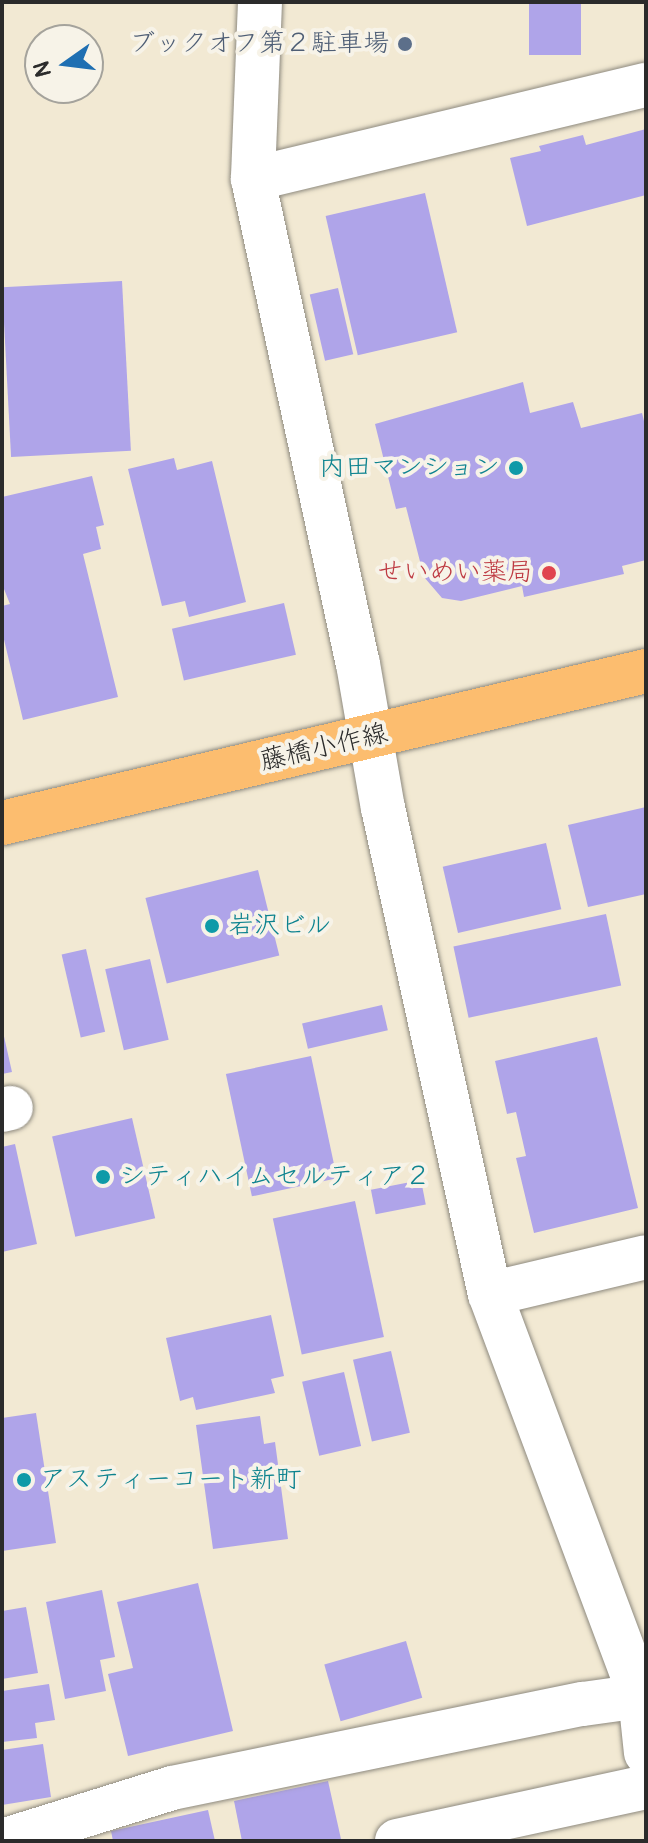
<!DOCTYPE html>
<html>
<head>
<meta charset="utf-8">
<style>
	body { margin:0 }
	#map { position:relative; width:648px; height:1843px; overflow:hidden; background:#f2e9d3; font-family:Pangolin,"Klee One",sans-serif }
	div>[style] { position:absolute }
	.building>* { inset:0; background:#afa4e9; transform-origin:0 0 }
	.roads { filter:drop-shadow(0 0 2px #8e8a7f) drop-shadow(0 0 2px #8e8a7f) }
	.minor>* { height:44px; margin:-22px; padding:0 22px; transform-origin:22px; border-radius:22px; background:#fff }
	.major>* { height:44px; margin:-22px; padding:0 22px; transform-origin:22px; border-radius:22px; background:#fcbd6f }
	.dots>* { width:22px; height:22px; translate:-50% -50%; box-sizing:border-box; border:4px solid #f7f3e8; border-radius:50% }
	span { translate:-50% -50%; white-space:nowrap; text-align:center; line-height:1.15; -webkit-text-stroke:8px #f7f3e8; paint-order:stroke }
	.service-label { font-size:26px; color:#4e5e75 }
	.right { translate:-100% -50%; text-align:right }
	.culture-label { font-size:26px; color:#0d838f }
	.left { translate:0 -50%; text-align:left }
	.health-label { font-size:26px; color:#be3a42 }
	.street-label { font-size:26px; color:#2b2b2b }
	.frame { position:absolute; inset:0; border:4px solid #2b2b2b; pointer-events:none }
	.north { position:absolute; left:24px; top:24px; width:80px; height:80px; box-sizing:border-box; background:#f7f3e8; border:2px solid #a5a39c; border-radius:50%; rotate:256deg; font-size:22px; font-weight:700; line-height:32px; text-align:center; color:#2b2b2b }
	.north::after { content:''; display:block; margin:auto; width:28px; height:36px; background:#1f6fb2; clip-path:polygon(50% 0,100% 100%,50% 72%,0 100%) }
</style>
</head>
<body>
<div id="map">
	<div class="building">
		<i style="left:529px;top:2px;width:52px;height:53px"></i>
		<i style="clip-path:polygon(646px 129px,646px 195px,527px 226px,510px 158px,541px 151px,539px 146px,583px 135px,586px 145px)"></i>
		<i style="left:425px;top:193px;width:143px;height:102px;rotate:77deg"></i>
		<i style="left:122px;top:281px;width:170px;height:120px;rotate:87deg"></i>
		<i style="left:338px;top:288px;width:68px;height:29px;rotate:77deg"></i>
		<i style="clip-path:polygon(523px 382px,530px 413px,573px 402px,581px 428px,642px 413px,646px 429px,646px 560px,622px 566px,624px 574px,524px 597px,522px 586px,461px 601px,442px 598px,424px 577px,406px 507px,396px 509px,375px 424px)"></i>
		<i style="clip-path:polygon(174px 458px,177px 470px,212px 461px,246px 602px,189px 617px,185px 601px,162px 606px,128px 469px)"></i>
		<i style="clip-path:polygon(92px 476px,104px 525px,96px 527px,101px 549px,83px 554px,118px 697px,23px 720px,2px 631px,2px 606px,10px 604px,2px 584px,2px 497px)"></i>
		<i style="left:284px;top:603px;width:53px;height:115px;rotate:77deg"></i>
		<i style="clip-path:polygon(646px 807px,646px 894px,588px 907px,568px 825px)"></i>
		<i style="left:546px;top:843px;width:68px;height:106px;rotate:77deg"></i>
		<i style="left:258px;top:870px;width:88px;height:116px;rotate:76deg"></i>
		<i style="left:606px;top:914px;width:73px;height:156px;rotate:78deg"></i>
		<i style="left:86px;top:949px;width:85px;height:25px;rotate:77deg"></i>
		<i style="left:150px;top:959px;width:83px;height:46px;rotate:77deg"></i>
		<i style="left:382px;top:1005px;width:26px;height:82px;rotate:77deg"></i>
		<i style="clip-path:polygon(3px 1032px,12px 1072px,2px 1074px,2px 1033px)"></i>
		<i style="clip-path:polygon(597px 1037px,638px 1208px,534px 1233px,516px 1158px,526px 1156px,516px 1112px,507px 1114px,495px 1061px)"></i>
		<i style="left:311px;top:1056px;width:125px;height:87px;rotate:78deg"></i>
		<i style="left:132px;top:1118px;width:103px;height:82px;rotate:77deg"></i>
		<i style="clip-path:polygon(15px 1144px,37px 1244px,2px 1252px,2px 1147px)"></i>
		<i style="left:421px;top:1180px;width:25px;height:51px;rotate:79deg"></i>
		<i style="left:355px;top:1201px;width:139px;height:84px;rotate:78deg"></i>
		<i style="clip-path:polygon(271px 1315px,284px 1376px,271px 1379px,275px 1393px,196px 1410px,193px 1397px,180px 1401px,166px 1338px)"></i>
		<i style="left:391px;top:1351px;width:84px;height:39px;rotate:77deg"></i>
		<i style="left:344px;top:1372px;width:76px;height:43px;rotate:77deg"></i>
		<i style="clip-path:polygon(36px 1413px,56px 1543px,2px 1551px,2px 1418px)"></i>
		<i style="clip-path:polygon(260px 1416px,264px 1444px,275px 1442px,288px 1539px,213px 1549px,196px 1425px)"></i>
		<i style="clip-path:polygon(198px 1583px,233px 1731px,128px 1756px,108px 1674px,133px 1668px,117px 1602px)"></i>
		<i style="clip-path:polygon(102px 1590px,115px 1657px,100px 1660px,106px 1691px,65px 1699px,46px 1602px)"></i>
		<i style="clip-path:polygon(26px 1607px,38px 1673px,2px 1679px,2px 1611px)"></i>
		<i style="left:406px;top:1641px;width:59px;height:85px;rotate:74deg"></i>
		<i style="clip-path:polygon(49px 1684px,55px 1720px,35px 1723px,37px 1738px,2px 1742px,2px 1691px)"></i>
		<i style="clip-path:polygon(43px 1744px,51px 1797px,2px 1805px,2px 1750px)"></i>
		<i style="clip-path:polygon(328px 1781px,341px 1839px,242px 1841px,234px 1801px)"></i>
		<i style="clip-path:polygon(208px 1810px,215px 1841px,113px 1841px,111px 1831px)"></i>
	</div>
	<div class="roads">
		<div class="minor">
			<i style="left:260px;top:2px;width:177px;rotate:92.3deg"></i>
			<i style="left:253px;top:179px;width:496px;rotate:77.8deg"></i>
			<i style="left:358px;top:664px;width:146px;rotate:80.2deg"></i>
			<i style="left:383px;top:808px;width:498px;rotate:77.6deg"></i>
			<i style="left:490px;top:1294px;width:429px;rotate:69.5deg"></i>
			<i style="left:640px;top:1696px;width:57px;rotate:84deg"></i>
			<i style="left:253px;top:179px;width:404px;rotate:-13.5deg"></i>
			<i style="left:2px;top:1110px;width:9px;rotate:-13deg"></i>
			<i style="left:490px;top:1294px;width:160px;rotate:-13.3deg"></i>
			<i style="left:2px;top:1841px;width:178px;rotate:-17.3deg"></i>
			<i style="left:172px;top:1788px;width:419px;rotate:-11.6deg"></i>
			<i style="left:583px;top:1704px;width:58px;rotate:-8deg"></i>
			<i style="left:397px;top:1841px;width:255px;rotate:-12.2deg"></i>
		</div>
		<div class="major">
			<i style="left:2px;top:823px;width:662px;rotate:-13.28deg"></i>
		</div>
	</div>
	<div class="dots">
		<i style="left:405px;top:44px;background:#5c6f8a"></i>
		<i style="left:516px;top:468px;background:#0f9aa8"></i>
		<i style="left:549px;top:573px;background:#e0444e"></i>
		<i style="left:212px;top:926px;background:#0f9aa8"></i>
		<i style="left:103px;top:1177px;background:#0f9aa8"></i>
		<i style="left:24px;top:1480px;background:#0f9aa8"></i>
	</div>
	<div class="service-label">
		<span class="right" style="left:389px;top:44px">ブックオフ第２駐車場</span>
	</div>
	<div class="culture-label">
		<span class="right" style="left:500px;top:468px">内田マンション</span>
		<span class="left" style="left:228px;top:926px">岩沢ビル</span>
		<span class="left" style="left:119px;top:1177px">シティハイムセルティア２</span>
		<span class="left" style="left:40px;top:1480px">アスティーコート新町</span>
	</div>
	<div class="health-label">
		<span class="right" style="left:533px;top:573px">せいめい薬局</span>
	</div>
	<div class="street-label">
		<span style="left:324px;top:748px;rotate:-13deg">藤橋小作線</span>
	</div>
	<div class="frame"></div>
	<div class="north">N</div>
</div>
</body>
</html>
